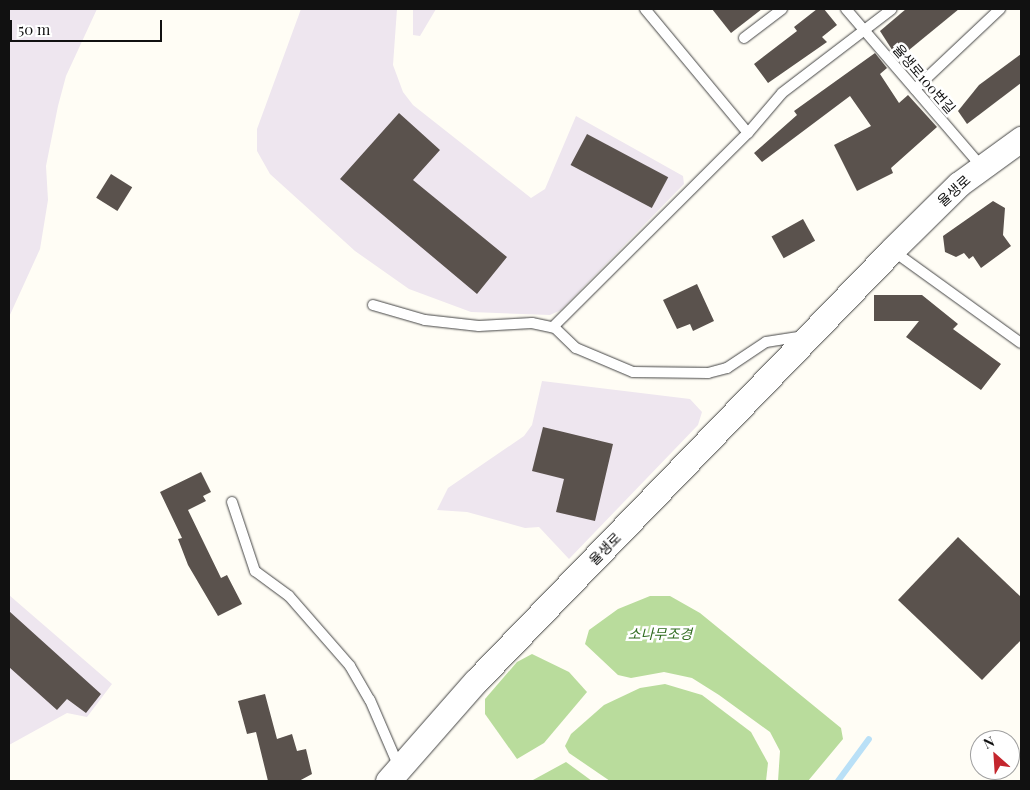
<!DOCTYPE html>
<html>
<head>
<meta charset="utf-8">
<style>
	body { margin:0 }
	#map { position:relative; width:1030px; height:790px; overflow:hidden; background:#fffdf5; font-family:"Playfair Display","Noto Sans KR",serif }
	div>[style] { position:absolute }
	.industrial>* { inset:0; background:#eee6ef }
	.forest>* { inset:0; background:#b9dc9c }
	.stream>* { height:6px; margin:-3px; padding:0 3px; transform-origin:3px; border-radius:3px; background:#b9e0f7 }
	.building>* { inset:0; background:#5a524d; transform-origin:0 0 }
	.roads { filter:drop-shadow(0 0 1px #444) drop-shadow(0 0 1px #444) }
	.service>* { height:10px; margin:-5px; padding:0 5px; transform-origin:5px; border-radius:5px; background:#fff }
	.tertiary>* { height:25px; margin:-12.5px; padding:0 12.5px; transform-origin:12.5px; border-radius:12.5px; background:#fff }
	span { translate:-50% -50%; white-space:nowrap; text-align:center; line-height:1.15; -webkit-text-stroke:5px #fff; paint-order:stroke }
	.street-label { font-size:14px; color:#111 }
	.park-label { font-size:14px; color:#2f6b1f; font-style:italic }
	.frame { position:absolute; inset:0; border:10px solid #111; pointer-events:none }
	.north { position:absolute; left:970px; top:730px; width:50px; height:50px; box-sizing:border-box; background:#fff; border:1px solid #a0a0a0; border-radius:50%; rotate:334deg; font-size:14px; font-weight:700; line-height:20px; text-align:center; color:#111 }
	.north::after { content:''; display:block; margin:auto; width:18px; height:22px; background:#c4262e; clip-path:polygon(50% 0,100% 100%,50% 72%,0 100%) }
	.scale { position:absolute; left:10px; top:20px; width:152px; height:22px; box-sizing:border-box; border:2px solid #111; border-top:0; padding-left:6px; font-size:15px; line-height:18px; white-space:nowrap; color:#111; -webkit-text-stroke:4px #fff; paint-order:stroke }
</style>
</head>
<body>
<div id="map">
	<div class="industrial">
		<i style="clip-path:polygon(9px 9px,97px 9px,66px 76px,58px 106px,46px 166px,48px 200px,40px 249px,9px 317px)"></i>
		<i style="clip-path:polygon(301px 9px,397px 9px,393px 65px,403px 92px,413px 105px,531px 198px,545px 189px,576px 116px,683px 176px,684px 184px,561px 310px,550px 315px,471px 312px,409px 289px,355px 251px,270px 174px,257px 151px,257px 129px)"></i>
		<i style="clip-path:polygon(413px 9px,436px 9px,420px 36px,413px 35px)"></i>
		<i style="clip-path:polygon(542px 381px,690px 399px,702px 412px,698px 425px,569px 559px,539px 527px,525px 528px,467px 512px,437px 510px,448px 488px,524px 436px,532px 425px)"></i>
		<i style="clip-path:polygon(9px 595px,112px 684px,87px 717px,67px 713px,9px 745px)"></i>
	</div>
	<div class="forest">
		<i style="clip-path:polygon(650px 596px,670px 596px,700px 613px,841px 728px,843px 739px,808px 781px,778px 781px,780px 751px,770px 732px,719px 695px,692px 678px,664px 672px,631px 678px,618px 675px,585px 644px,589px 630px,618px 609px)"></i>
		<i style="clip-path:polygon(532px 654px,569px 672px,587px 692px,544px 743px,517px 759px,485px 714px,485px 699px,517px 662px)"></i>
		<i style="clip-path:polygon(665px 684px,702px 695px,751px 732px,768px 763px,766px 781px,610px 781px,569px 753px,565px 746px,571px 734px,604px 705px,640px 688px)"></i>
		<i style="clip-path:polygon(566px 762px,592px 781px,534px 781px,533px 780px)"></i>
	</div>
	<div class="stream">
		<i style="left:838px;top:781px;width:52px;rotate:-53.6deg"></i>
	</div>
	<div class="building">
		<i style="clip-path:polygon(712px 9px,762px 9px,731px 33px)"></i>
		<i style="clip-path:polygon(817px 9px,824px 9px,837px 25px,822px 37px,827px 42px,768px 83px,754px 64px,797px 31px,794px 27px)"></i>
		<i style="clip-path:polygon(906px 9px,959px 9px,898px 59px,880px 31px)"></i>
		<i style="clip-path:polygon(875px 53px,887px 68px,880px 74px,899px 103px,908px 95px,937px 127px,891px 168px,893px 173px,857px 191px,834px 145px,871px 126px,850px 96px,762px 162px,754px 153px,797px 115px,794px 111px)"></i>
		<i style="clip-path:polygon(1021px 54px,1021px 83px,967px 124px,958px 111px,979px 85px)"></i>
		<i style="clip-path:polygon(399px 113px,440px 150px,413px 180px,507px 257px,477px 294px,340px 179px)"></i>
		<i style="left:587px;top:134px;width:92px;height:35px;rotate:28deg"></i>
		<i style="left:111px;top:174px;width:25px;height:28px;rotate:32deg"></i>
		<i style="clip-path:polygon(993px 201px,1005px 208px,1003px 235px,1011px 246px,981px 268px,973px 256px,969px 259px,964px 253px,956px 257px,945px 252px,943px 236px)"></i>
		<i style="left:803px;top:219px;width:25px;height:36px;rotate:61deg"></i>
		<i style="clip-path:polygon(697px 284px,714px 321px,693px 331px,690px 324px,677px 329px,663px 300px)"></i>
		<i style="clip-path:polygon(874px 295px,922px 295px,958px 324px,953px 329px,1001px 364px,981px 390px,906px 337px,919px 321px,874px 321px)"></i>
		<i style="clip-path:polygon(543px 427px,613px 444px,595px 521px,556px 512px,564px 479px,532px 471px)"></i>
		<i style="clip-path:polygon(201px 472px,211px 492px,203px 496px,206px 501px,188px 510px,221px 578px,227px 575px,242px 604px,218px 616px,188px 565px,178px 539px,182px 538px,160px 492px)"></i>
		<i style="clip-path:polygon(958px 537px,1021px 597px,1021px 640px,982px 680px,898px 600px)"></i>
		<i style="clip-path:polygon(9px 611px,101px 694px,86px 713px,67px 699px,57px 710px,9px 667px)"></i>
		<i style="clip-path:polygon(265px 694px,277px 739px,292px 734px,297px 751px,306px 749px,312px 774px,299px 781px,268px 781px,256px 732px,247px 734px,238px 701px)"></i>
	</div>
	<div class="roads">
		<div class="service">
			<i style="left:645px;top:9px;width:161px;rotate:50.3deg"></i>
			<i style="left:846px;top:9px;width:208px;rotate:49.3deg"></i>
			<i style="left:744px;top:38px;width:48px;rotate:-37.3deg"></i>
			<i style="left:915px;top:89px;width:117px;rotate:-43.3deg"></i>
			<i style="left:892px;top:250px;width:159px;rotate:35.8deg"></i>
			<i style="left:373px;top:305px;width:54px;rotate:16.1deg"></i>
			<i style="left:425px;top:320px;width:54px;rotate:6.3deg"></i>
			<i style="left:479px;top:326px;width:53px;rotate:-3.2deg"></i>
			<i style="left:532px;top:323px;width:24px;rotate:12deg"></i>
			<i style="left:555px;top:328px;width:29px;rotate:44deg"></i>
			<i style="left:576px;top:348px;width:62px;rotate:22.8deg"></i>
			<i style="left:633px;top:372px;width:75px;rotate:0.8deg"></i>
			<i style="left:708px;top:373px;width:20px;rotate:-15deg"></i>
			<i style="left:727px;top:368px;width:47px;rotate:-33.7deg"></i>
			<i style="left:766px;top:342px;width:36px;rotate:-9deg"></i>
			<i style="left:553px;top:327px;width:275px;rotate:-44.9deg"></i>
			<i style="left:748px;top:133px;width:52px;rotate:-49.6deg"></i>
			<i style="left:782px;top:93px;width:138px;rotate:-37.4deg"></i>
			<i style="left:232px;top:502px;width:73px;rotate:71.6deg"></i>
			<i style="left:255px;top:571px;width:42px;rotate:36.3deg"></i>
			<i style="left:289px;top:596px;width:93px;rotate:48.9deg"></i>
			<i style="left:350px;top:666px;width:39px;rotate:60deg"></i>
			<i style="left:370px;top:700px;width:73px;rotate:66.6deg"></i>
		</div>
		<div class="tertiary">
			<i style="left:388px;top:781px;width:133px;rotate:-48.7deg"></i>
			<i style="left:476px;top:681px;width:599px;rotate:-46.01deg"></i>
			<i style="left:892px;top:250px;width:94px;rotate:-44.6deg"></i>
			<i style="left:959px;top:184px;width:77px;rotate:-36deg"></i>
		</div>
	</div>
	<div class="street-label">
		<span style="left:924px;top:79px;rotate:49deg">율생로100번길</span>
		<span style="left:954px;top:191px;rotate:-42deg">율생로</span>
		<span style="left:605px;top:549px;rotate:-45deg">율생로</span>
	</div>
	<div class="park-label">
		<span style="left:660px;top:634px">소나무조경</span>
	</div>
	<div class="frame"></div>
	<div class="north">N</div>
	<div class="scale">50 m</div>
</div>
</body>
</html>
